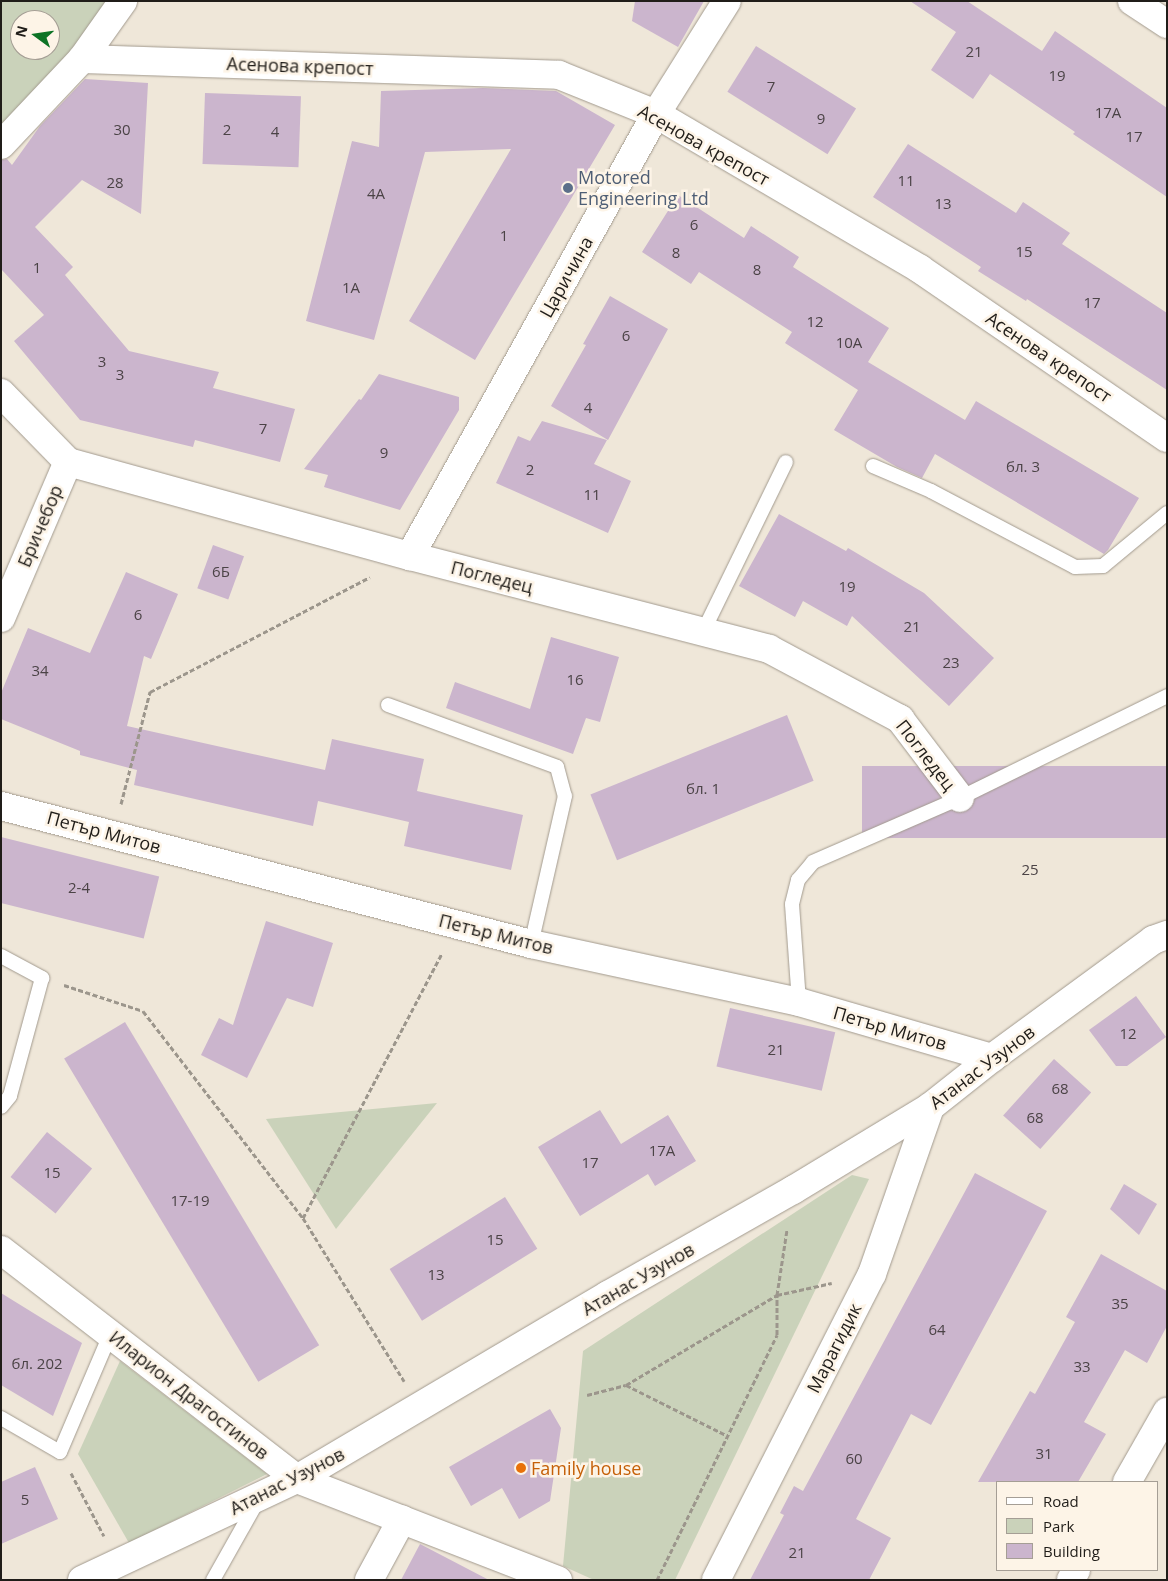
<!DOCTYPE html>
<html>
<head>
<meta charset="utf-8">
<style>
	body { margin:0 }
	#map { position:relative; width:1168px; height:1581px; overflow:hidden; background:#efe7d9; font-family:"Open Sans",sans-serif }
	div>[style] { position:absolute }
	.green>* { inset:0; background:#cad2ba }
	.building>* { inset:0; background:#cbb5cd; transform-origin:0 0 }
	.path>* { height:3px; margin-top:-1.5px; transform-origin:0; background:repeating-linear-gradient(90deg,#9c968c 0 5px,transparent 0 7.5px) }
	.roads { filter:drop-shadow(0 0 1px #a29a8e) drop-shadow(0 0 1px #a29a8e) }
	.lane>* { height:14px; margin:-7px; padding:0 7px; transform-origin:7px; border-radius:7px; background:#fff }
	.street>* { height:28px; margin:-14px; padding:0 14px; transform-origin:14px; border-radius:14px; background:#fff }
	.secondary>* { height:28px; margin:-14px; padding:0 14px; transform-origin:14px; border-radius:14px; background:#fff }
	.dots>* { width:14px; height:14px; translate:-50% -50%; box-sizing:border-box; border:2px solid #fdf4e7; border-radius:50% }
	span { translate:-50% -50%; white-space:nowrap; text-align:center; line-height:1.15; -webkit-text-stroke:5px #fdf4e7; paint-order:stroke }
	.number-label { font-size:15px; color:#4b4346 }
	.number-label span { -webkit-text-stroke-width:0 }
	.street-label { font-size:18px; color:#201d19 }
	.service-label { font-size:18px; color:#4e5e75 }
	.left { translate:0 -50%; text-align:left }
	.food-label { font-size:18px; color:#c56008 }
	.frame { position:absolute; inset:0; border:2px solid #201d19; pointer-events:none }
	.legend { position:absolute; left:996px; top:1481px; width:162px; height:90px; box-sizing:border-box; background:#fdf4e7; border:1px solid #a59e95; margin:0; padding:6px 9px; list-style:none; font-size:15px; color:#201d19 }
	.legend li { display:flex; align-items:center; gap:10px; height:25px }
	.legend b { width:25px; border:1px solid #a59e95 }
	.north { position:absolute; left:10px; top:10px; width:50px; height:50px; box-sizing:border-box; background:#fdf4e7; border:1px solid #a59e95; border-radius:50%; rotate:284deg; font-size:14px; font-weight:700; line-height:20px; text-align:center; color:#201d19 }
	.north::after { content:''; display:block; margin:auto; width:18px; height:22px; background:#0d7325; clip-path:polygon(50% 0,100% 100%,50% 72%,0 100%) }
</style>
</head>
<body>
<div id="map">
	<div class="green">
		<i style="clip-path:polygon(evenodd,1px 1px,123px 1px,1px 145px,1px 1px,20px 20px,50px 20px,50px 50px,20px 50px,20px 20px)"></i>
		<i style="clip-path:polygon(437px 1103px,336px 1229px,266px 1119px)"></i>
		<i style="clip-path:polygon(852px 1175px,869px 1179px,675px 1580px,594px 1580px,563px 1566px,583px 1351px)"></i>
		<i style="clip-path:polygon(120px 1361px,267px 1474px,129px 1543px,78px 1454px)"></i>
	</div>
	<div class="building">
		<i style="clip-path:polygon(635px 1px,704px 1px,678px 47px,632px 21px)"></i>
		<i style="clip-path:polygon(910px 1px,967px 1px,1042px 51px,1055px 31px,1167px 108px,1167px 197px,1073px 134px,1075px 132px,990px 74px,973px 99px,931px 70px,956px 32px)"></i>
		<i style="left:756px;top:46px;width:118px;height:54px;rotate:32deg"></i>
		<i style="clip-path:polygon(85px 79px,148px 83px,141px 214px,82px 180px,35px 227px,73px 267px,65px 275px,129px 351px,219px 372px,213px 388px,295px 409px,280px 462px,195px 440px,193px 447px,80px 420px,14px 341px,44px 315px,1px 269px,1px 160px,7px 159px,12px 165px,40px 126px)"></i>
		<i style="clip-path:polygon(483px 88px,556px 91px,615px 125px,475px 360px,409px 321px,511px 149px,425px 152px,374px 340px,306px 321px,352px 141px,379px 147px,381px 91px)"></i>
		<i style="left:205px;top:93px;width:96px;height:71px;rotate:2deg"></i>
		<i style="clip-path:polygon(908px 144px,1016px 213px,1023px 202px,1070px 233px,1062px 244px,1167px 313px,1167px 390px,1027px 299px,1026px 301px,978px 271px,981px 267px,873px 197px)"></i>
		<i style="clip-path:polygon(678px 195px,744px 238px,751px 226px,799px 257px,793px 267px,889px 328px,868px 362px,965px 420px,976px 401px,1139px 498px,1108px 550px,1104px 554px,935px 454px,922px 478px,897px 467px,834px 430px,858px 390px,785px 343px,792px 332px,699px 272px,691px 284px,642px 252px)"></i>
		<i style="clip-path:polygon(610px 296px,668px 329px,608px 440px,551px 406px,586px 345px,583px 344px)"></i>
		<i style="clip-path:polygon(379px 374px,459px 397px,459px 410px,400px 510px,324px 487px,328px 475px,304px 469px,359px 399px,361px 400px)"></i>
		<i style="clip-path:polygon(542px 421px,607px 440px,594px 464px,631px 481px,608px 533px,496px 483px,518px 436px,530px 441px)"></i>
		<i style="clip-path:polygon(779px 514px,846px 551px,848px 548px,924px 593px,994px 658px,949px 706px,852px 616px,847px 626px,803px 601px,795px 617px,739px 586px)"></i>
		<i style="left:213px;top:545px;width:33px;height:46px;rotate:20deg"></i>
		<i style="clip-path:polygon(126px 572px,178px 594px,151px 659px,144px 656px,127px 726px,325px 770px,332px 739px,424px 759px,417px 791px,523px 815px,511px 870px,404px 846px,409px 822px,318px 801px,313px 826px,134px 785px,137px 770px,80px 755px,80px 751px,1px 719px,1px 693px,28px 628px,90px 653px)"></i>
		<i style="clip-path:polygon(551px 637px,619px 657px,600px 722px,586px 718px,573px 754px,446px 708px,455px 682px,530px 709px)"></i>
		<i style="left:787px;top:715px;width:71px;height:212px;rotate:68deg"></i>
		<i style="left:1167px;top:766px;width:72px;height:305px;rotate:90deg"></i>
		<i style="left:1px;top:837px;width:163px;height:64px;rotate:14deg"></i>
		<i style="clip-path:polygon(266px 921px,333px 943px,313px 1007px,287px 998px,247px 1078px,201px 1055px,219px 1018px,233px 1025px)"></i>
		<i style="clip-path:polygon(1136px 996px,1166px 1037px,1127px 1066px,1116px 1066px,1089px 1030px)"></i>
		<i style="left:730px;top:1008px;width:108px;height:60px;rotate:13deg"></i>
		<i style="left:125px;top:1022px;width:377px;height:71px;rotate:59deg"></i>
		<i style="left:1054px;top:1059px;width:50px;height:76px;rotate:42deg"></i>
		<i style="clip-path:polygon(600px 1110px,621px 1144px,668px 1115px,696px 1161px,655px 1186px,648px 1174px,580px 1216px,538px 1147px)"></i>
		<i style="left:47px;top:1132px;width:58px;height:58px;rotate:39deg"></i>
		<i style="clip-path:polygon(975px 1173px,1047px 1211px,931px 1425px,911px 1414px,856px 1519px,891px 1538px,869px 1580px,750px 1580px,784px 1515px,780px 1513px,794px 1486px,803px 1491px)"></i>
		<i style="clip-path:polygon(1124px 1184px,1157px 1204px,1139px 1235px,1110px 1209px)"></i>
		<i style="left:505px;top:1197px;width:61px;height:136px;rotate:58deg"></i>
		<i style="clip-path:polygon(1101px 1254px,1167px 1291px,1167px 1326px,1147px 1363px,1125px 1350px,1084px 1422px,1106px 1434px,1078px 1482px,978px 1482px,1030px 1391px,1035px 1394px,1075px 1322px,1066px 1317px)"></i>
		<i style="clip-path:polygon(1px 1293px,82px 1343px,53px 1416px,1px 1385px)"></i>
		<i style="clip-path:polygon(550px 1409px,561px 1428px,550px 1501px,519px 1519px,502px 1488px,471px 1506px,449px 1467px)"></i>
		<i style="clip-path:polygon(35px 1467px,58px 1519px,1px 1544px,1px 1482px)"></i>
		<i style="clip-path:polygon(420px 1544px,489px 1580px,401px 1580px)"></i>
	</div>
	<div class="path">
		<i style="left:121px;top:804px;width:116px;rotate:-75.5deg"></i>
		<i style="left:150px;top:692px;width:248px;rotate:-27.6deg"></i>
		<i style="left:64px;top:985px;width:83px;rotate:18.2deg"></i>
		<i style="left:143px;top:1011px;width:262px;rotate:52.3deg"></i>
		<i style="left:303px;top:1218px;width:192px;rotate:58.2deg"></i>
		<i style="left:303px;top:1218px;width:299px;rotate:-62.3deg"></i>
		<i style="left:626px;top:1385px;width:112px;rotate:26.6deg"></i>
		<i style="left:587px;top:1395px;width:40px;rotate:-14.4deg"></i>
		<i style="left:626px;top:1385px;width:176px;rotate:-30.8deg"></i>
		<i style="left:777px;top:1295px;width:56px;rotate:-12.3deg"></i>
		<i style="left:71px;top:1473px;width:71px;rotate:62.4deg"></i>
		<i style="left:657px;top:1580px;width:273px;rotate:-63.9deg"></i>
		<i style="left:777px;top:1335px;width:40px;rotate:-90deg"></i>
		<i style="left:777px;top:1295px;width:66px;rotate:-81.3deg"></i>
	</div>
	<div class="roads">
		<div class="lane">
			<i style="left:873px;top:466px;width:63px;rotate:23.3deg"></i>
			<i style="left:931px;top:491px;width:163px;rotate:27.8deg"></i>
			<i style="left:1075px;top:567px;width:28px;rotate:-2deg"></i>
			<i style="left:1103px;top:566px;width:83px;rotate:-39.6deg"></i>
			<i style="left:703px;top:632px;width:189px;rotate:-64deg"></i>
			<i style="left:388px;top:705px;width:180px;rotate:20.1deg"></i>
			<i style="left:557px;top:767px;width:30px;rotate:75deg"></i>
			<i style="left:565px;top:796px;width:152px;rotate:102.9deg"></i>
			<i style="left:1px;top:956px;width:47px;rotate:28.2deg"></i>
			<i style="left:42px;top:978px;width:122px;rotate:105.2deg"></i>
			<i style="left:10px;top:1096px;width:14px;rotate:129deg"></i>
			<i style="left:799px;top:1002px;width:98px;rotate:-94.1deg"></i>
			<i style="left:792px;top:904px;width:25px;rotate:-76deg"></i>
			<i style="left:798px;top:880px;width:23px;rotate:-50deg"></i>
			<i style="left:813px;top:862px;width:160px;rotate:-23.5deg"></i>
			<i style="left:960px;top:798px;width:231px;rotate:-26.2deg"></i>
			<i style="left:1px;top:1418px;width:68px;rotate:30deg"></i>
			<i style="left:60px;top:1452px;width:127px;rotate:-66.9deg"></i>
			<i style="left:213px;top:1580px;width:90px;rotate:-60.6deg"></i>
		</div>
		<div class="street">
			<i style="left:1132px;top:1px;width:42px;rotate:33.3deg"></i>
			<i style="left:82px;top:59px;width:477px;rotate:1.9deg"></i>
			<i style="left:559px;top:75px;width:105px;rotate:21.9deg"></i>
			<i style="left:656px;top:114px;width:306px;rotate:30.4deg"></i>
			<i style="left:920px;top:269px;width:299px;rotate:34.4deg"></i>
			<i style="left:1px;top:145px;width:118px;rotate:-46.7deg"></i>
			<i style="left:82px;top:59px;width:71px;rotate:-54.7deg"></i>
			<i style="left:1px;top:393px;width:96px;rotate:45.8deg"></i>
			<i style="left:68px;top:462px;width:355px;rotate:15.4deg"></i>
			<i style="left:410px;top:556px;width:371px;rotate:14.5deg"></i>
			<i style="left:769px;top:649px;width:149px;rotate:28.1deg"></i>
			<i style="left:900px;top:719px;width:99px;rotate:52.8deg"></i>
			<i style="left:410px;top:556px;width:506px;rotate:-60.9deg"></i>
			<i style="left:656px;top:114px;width:133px;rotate:-57.9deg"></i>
			<i style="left:1px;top:618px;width:170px;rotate:-66.8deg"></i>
			<i style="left:1px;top:806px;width:548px;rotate:14.59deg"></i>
			<i style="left:531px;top:944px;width:274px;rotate:12.2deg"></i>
			<i style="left:799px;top:1002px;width:201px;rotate:16.2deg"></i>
			<i style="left:1px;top:1250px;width:374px;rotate:37.7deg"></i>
			<i style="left:297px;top:1479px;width:280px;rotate:21.2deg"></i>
			<i style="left:1127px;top:1482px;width:81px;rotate:-60.3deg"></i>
			<i style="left:369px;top:1580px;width:69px;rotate:-61.6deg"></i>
			<i style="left:716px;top:1580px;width:343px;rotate:-63deg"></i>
			<i style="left:872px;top:1274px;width:177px;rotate:-70.8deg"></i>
			<i style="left:1071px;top:1580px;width:11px;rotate:-63deg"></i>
		</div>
		<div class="secondary">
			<i style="left:82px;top:1580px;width:238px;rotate:-25.2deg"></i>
			<i style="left:297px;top:1479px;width:361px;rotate:-30.6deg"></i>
			<i style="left:608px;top:1295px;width:213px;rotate:-29.6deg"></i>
			<i style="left:793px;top:1190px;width:160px;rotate:-31.2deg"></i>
			<i style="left:930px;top:1107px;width:79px;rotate:-38.3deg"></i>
			<i style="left:992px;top:1058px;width:200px;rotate:-36.2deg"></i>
			<i style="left:1153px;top:940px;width:15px;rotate:-20deg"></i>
		</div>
	</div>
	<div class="dots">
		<i style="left:568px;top:188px;background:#5c6f8a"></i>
		<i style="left:521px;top:1468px;background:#e8710a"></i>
	</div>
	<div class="number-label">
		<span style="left:974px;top:52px">21</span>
		<span style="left:1057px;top:76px">19</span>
		<span style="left:771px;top:87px">7</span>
		<span style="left:1108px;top:113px">17А</span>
		<span style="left:821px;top:119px">9</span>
		<span style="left:122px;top:130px">30</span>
		<span style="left:227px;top:130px">2</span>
		<span style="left:275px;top:132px">4</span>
		<span style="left:1134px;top:137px">17</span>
		<span style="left:906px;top:181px">11</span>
		<span style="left:115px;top:183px">28</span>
		<span style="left:376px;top:194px">4A</span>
		<span style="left:943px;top:204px">13</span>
		<span style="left:694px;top:225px">6</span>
		<span style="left:504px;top:236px">1</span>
		<span style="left:1024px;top:252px">15</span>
		<span style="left:676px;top:253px">8</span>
		<span style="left:37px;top:268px">1</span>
		<span style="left:757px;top:270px">8</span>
		<span style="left:351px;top:288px">1А</span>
		<span style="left:1092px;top:303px">17</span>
		<span style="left:815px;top:322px">12</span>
		<span style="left:626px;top:336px">6</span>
		<span style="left:849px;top:343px">10А</span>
		<span style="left:102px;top:362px">3</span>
		<span style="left:120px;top:375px">3</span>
		<span style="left:588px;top:408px">4</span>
		<span style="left:263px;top:429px">7</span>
		<span style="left:384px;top:453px">9</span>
		<span style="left:1023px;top:467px">бл. 3</span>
		<span style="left:530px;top:470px">2</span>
		<span style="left:592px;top:495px">11</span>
		<span style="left:221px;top:572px">6Б</span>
		<span style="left:847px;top:587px">19</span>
		<span style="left:138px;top:615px">6</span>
		<span style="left:912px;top:627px">21</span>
		<span style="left:951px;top:663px">23</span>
		<span style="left:40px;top:671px">34</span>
		<span style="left:575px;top:680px">16</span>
		<span style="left:703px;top:789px">бл. 1</span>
		<span style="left:1030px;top:870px">25</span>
		<span style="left:79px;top:888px">2-4</span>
		<span style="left:1128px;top:1034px">12</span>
		<span style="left:776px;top:1050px">21</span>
		<span style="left:1060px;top:1089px">68</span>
		<span style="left:1035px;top:1118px">68</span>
		<span style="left:662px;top:1151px">17А</span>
		<span style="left:590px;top:1163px">17</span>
		<span style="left:52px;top:1173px">15</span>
		<span style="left:190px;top:1201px">17-19</span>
		<span style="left:495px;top:1240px">15</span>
		<span style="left:436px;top:1275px">13</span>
		<span style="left:1120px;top:1304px">35</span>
		<span style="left:937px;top:1330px">64</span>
		<span style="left:37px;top:1364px">бл. 202</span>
		<span style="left:1082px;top:1367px">33</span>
		<span style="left:1044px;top:1454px">31</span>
		<span style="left:854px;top:1459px">60</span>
		<span style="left:25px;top:1500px">5</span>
		<span style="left:797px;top:1553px">21</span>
	</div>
	<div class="street-label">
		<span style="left:300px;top:66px;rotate:2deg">Асенова крепост</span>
		<span style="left:704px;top:145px;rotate:29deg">Асенова крепост</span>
		<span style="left:566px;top:277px;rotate:-61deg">Царичина</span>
		<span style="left:1049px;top:357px;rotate:34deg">Асенова крепост</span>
		<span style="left:40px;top:526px;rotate:-67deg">Бричебор</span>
		<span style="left:492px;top:577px;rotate:14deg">Погледец</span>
		<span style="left:926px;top:755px;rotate:52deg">Погледец</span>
		<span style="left:104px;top:832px;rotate:15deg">Петър Митов</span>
		<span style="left:496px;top:934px;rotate:14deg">Петър Митов</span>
		<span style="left:890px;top:1028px;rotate:16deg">Петър Митов</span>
		<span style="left:982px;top:1067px;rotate:-37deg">Атанас Узунов</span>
		<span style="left:638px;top:1279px;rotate:-30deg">Атанас Узунов</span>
		<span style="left:834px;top:1348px;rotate:-63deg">Марагидик</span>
		<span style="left:189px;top:1395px;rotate:38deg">Иларион Драгостинов</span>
		<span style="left:287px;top:1481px;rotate:-27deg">Атанас Узунов</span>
	</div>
	<div class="service-label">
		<span class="left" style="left:578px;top:188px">Motored<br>Engineering Ltd</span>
	</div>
	<div class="food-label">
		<span class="left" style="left:531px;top:1468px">Family house</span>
	</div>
	<div class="frame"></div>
	<ul class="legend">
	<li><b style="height:6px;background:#fff"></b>Road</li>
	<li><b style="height:14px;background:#cad2ba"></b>Park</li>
	<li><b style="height:14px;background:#cbb5cd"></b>Building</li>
	</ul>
	<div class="north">N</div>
</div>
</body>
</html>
